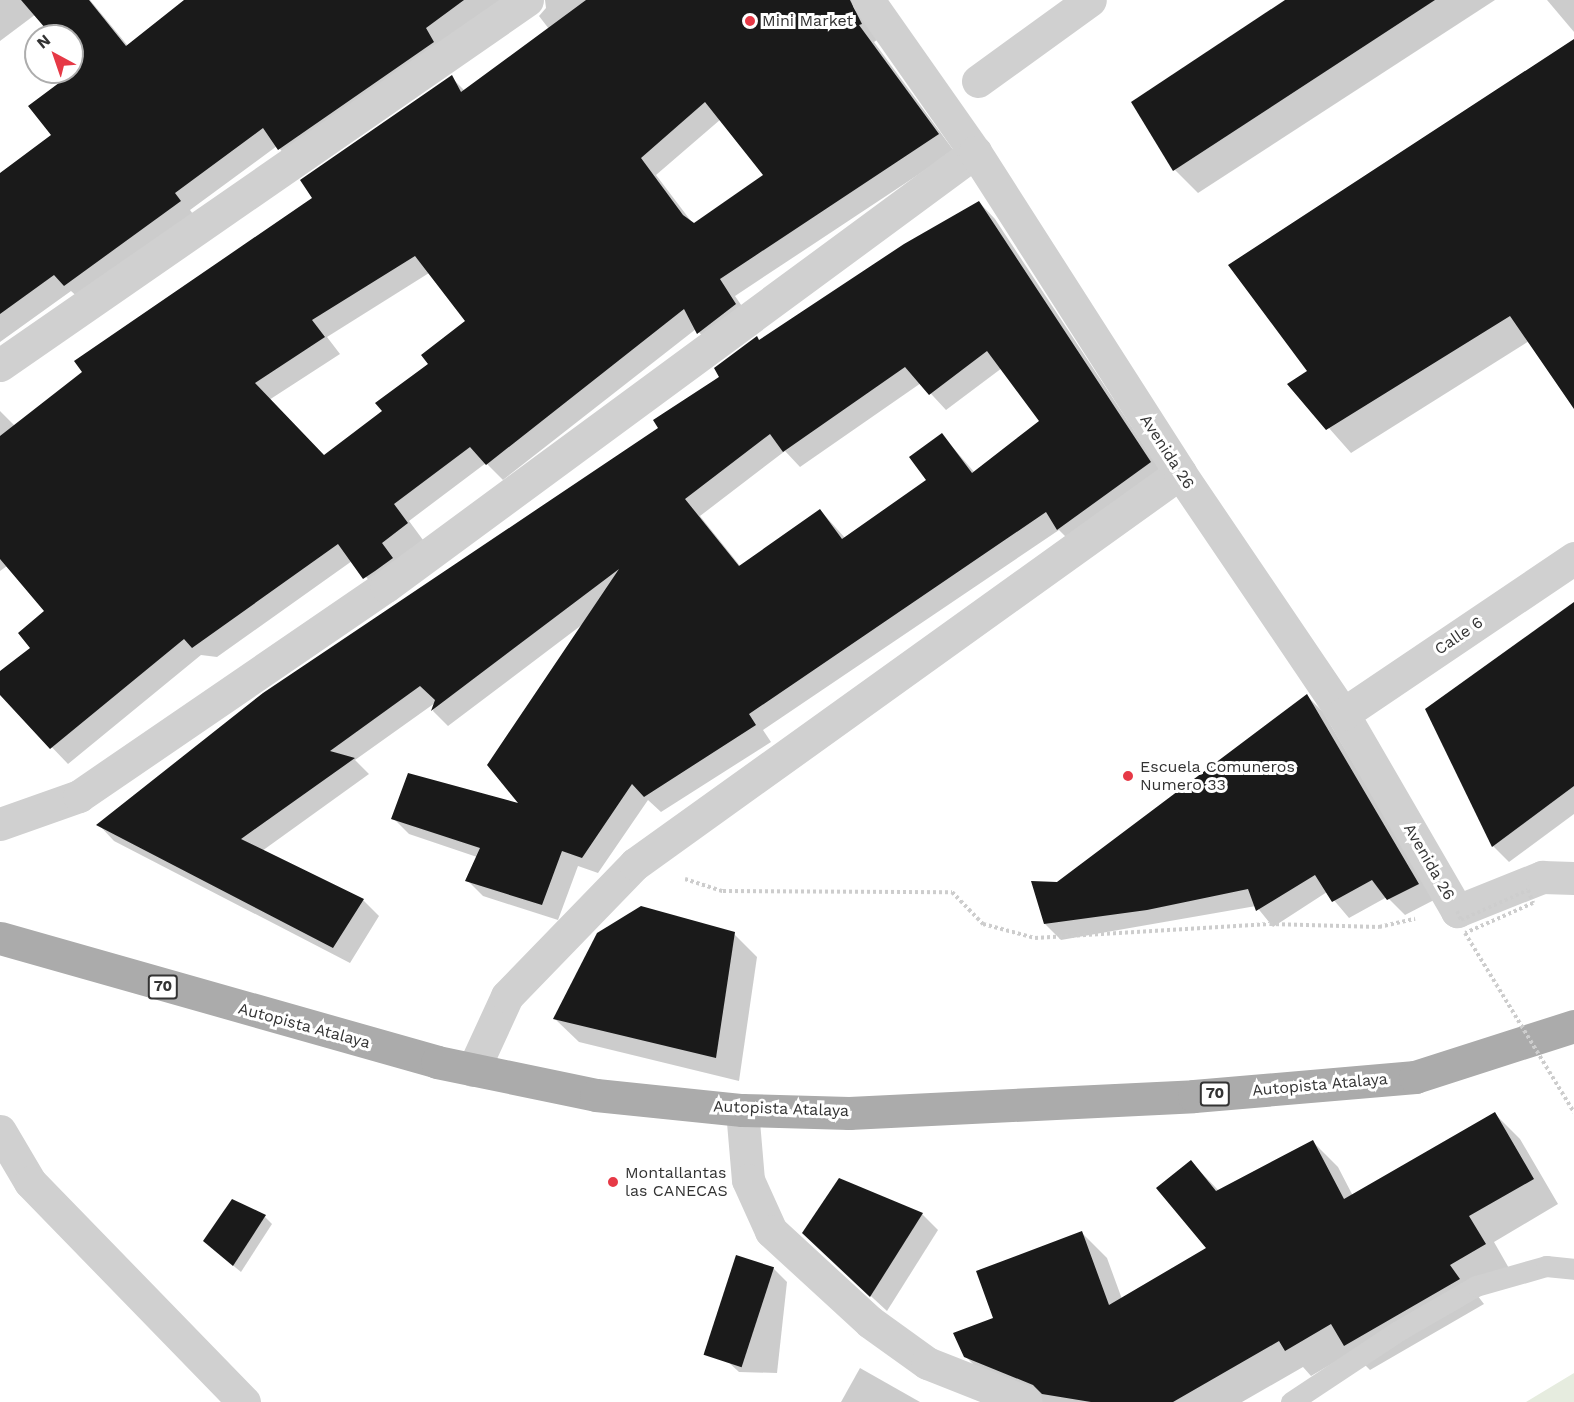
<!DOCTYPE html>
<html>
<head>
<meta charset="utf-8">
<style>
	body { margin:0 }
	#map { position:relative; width:1574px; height:1402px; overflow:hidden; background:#fff; font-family:"Work Sans",sans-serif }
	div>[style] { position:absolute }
	.green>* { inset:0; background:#e6ecdf }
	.shadow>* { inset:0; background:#0003 }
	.building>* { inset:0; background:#1a1a1a; transform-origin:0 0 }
	.path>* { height:4px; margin-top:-2px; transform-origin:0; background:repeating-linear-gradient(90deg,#cdcdcd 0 3px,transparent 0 6px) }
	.service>* { height:21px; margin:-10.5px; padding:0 10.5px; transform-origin:10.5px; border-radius:10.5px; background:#d0d0d0 }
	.pedestrian>* { height:33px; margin:-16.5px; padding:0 16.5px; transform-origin:16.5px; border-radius:16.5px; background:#d0d0d0 }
	.minor>* { height:33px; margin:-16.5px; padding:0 16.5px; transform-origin:16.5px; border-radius:16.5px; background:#d0d0d0 }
	.tertiary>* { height:33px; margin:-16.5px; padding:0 16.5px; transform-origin:16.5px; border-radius:16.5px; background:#d0d0d0 }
	.primary>* { height:33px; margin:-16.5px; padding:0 16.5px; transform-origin:16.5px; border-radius:16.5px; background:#ababab }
	.path-bridge>* { height:4px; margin-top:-2px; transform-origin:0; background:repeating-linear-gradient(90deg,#cdcdcd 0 3px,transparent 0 6px) }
	.dots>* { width:16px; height:16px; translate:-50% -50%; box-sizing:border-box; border:3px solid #fff; border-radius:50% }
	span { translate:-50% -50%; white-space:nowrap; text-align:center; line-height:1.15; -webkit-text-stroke:6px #fff; paint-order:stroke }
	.shield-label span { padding:2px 4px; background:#fff; border:2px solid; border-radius:4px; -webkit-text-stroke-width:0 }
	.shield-label { font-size:15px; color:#333; font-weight:700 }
	.poi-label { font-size:16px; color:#333 }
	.left { translate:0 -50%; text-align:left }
	.street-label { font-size:16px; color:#333 }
	.north { position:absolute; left:24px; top:24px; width:60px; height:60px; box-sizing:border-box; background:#fff; border:2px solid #adadad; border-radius:50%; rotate:320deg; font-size:16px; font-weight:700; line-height:24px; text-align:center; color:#333 }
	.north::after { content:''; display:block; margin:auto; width:21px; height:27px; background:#e63946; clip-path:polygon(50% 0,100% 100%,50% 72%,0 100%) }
</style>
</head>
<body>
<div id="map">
	<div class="green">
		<i style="clip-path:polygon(1574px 1372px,1574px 1402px,1526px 1402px,1574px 1373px)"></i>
	</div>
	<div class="shadow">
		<i style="clip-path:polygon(0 0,90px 0,128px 46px,258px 0,501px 0,295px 165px,277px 146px,190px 210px,196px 218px,82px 301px,71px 291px,0 342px,0 175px,53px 135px,82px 68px,72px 57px,72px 36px,54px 36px,36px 14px,0 41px)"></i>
		<i style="clip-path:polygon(evenodd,545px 0,859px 0,877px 40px,874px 42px,954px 151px,735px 296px,752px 321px,714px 349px,696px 329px,503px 480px,486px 463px,409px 521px,423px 540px,381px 594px,352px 561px,217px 657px,201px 655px,68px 764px,0 693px,0 673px,32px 648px,46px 612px,7px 566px,0 571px,0 411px,15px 426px,314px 198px,451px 77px,465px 91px,549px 29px,539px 16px,546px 8px,545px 0,721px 119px,765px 176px,694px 225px,656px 175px,721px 119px,545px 0,429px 273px,467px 322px,384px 411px,324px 457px,269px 400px,340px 354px,327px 337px,429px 273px)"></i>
		<i style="clip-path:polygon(1288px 0,1495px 0,1198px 193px,1175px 170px)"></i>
		<i style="clip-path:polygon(1547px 0,1574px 0,1574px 32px)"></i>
		<i style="clip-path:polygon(1574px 40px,1574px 406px,1529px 341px,1351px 453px,1290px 384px,1310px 371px)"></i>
		<i style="clip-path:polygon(evenodd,979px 202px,995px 219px,1166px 479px,1074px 545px,1059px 530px,763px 730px,771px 742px,661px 812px,648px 800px,598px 873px,578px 866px,558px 920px,483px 896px,467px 880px,477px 857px,409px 834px,393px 818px,523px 806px,583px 624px,448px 726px,433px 711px,435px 703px,355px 760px,369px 774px,262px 851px,363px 900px,379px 916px,350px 963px,114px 841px,99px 825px,660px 428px,760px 341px,979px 202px,1002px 368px,1041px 421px,975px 473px,942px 435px,928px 480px,845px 538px,820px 510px,741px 567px,700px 516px,785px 451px,800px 467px,921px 383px,946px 410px,1002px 368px)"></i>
		<i style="clip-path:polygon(1574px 604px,1574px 814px,1509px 862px,1493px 846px,1427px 709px)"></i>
		<i style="clip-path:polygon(1307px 696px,1323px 712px,1434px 900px,1405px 915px,1387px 897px,1349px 918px,1327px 892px,1273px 927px,1256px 906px,1061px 940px,1045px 924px,1058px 883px)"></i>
		<i style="clip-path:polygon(734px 934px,757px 957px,739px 1081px,579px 1042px,555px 1019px)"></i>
		<i style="clip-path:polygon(1495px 1114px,1520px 1139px,1558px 1204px,1494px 1242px,1510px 1270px,1474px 1291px,1484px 1304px,1370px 1370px,1352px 1352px,1311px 1376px,1303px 1367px,1242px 1402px,1041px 1402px,991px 1382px,965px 1356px,995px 1318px,1082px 1233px,1107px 1258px,1122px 1299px,1208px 1248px,1191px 1162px,1219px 1191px,1313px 1142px,1338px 1167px,1353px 1196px)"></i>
		<i style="clip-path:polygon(922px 1214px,938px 1230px,887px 1311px,820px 1249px)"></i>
		<i style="clip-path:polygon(265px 1217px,272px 1224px,241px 1272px,213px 1249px)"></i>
		<i style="clip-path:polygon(773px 1268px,787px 1282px,777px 1373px,739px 1372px,725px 1359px)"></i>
		<i style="clip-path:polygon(860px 1368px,920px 1402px,841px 1402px)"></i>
	</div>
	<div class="building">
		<i style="clip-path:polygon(21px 0,89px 0,126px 46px,184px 0,464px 0,426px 28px,434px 42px,278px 150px,263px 128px,175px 193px,181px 201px,64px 286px,54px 275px,0 314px,0 173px,51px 135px,28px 106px,79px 68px,72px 59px,72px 36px,52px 36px)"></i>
		<i style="clip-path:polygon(evenodd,586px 0,850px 0,862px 24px,859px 25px,939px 134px,720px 279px,736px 304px,697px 334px,684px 309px,486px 465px,470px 447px,394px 504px,408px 523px,382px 543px,393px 558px,375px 571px,363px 579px,338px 544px,192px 648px,184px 639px,50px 749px,0 695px,0 671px,30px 648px,18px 633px,44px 611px,0 559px,0 436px,82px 372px,74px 361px,312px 198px,300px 180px,452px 75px,461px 92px,586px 0,705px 102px,763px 175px,694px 223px,683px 215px,641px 158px,705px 102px,586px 0,415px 256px,465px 321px,421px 355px,428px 364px,375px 403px,382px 411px,324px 455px,255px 383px,325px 337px,312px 320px,415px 256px)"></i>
		<i style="clip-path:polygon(1285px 0,1435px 0,1173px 171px,1131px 102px)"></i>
		<i style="clip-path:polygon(1574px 39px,1574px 409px,1510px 316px,1326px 430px,1287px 384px,1307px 371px,1228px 265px)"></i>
		<i style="clip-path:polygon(evenodd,979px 201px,1151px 462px,1057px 530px,1046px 512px,749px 714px,756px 725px,644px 797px,632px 784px,582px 858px,562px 851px,542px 905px,465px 881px,480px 848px,391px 819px,408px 773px,518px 803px,487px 765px,619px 569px,431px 711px,435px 700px,420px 686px,330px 751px,355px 758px,241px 839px,364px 899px,333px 948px,96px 825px,263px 693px,658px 428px,653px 420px,719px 377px,714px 368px,757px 336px,759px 340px,904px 244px,979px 201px,987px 351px,1039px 421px,972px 473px,942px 433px,909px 457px,926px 480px,842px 539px,820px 509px,739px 566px,685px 499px,770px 434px,783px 452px,905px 367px,929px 395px,987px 351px)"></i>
		<i style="clip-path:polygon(1574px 602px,1574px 786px,1492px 847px,1425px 709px)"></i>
		<i style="clip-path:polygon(1307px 694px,1419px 884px,1387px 900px,1372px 880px,1332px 902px,1315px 875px,1256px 911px,1248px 889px,1147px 910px,1044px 924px,1031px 881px,1057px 882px)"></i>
		<i style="clip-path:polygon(641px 906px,735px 932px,716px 1058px,553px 1019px,597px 933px)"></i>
		<i style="clip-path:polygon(1495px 1112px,1534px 1179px,1469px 1216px,1486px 1244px,1450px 1265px,1460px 1279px,1344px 1346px,1331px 1324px,1285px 1351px,1279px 1341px,1173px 1402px,1091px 1402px,1042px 1394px,1033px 1385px,964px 1357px,953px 1333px,993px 1318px,976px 1271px,1082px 1231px,1109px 1305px,1206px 1248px,1156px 1188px,1191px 1160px,1216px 1191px,1313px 1140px,1344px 1199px)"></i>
		<i style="clip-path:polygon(839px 1178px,923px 1213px,870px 1297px,802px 1233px)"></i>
		<i style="clip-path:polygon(232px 1199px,266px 1215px,233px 1266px,203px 1241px)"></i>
		<i style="left:736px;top:1255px;width:40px;height:105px;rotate:18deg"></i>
	</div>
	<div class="path">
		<i style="left:685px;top:879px;width:40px;rotate:18deg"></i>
		<i style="left:723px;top:891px;width:229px;rotate:0.3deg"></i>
		<i style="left:952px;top:892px;width:45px;rotate:45.9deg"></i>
		<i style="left:983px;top:924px;width:54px;rotate:15.1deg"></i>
		<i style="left:1035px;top:938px;width:235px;rotate:-3.4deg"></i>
		<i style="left:1270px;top:924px;width:109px;rotate:1.6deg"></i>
		<i style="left:1379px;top:927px;width:37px;rotate:-13deg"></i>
	</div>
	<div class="service">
		<i style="left:1291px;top:1402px;width:128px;rotate:-33.6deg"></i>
		<i style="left:1398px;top:1331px;width:90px;rotate:-30deg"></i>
		<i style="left:1476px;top:1286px;width:73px;rotate:-15.9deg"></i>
		<i style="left:1546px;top:1266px;width:28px;rotate:6deg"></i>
	</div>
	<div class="pedestrian">
		<i style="left:1457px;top:911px;width:92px;rotate:-21.8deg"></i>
		<i style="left:1542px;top:877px;width:32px;rotate:2deg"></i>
	</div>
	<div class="minor">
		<i style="left:978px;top:81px;width:138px;rotate:-35.9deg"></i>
		<i style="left:0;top:365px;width:641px;rotate:-34.71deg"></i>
		<i style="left:1343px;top:714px;width:228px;rotate:59.9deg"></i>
		<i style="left:0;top:824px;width:84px;rotate:-19.5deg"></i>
		<i style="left:79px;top:796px;width:372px;rotate:-34.4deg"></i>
		<i style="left:386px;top:586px;width:732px;rotate:-36.38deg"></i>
		<i style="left:473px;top:1070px;width:81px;rotate:-65.3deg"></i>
		<i style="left:507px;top:996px;width:184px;rotate:-45.9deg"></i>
		<i style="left:635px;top:864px;width:671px;rotate:-35.66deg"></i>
		<i style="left:742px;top:1110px;width:70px;rotate:85.1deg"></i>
		<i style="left:748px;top:1180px;width:56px;rotate:65.7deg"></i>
		<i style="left:771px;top:1231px;width:134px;rotate:42.6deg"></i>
		<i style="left:870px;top:1322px;width:70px;rotate:35.7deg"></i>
		<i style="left:927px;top:1363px;width:106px;rotate:21.5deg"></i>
		<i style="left:0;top:1131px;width:59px;rotate:59.5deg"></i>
		<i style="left:30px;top:1182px;width:307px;rotate:45.8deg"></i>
	</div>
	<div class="tertiary">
		<i style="left:868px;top:0;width:186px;rotate:54.9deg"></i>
		<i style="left:975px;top:152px;width:381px;rotate:57.4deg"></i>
		<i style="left:1180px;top:473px;width:291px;rotate:55.9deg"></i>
		<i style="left:1343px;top:714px;width:279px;rotate:-34deg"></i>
	</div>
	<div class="primary">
		<i style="left:0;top:938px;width:454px;rotate:15.8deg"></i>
		<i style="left:437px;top:1062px;width:162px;rotate:11.7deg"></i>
		<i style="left:596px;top:1095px;width:147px;rotate:5.9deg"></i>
		<i style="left:742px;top:1110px;width:107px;rotate:1.6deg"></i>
		<i style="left:849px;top:1113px;width:345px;rotate:-2.8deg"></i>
		<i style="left:1194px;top:1096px;width:222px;rotate:-4.9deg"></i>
		<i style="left:1415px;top:1077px;width:167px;rotate:-17.8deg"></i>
	</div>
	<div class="path-bridge">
		<i style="left:1457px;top:911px;width:10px;rotate:66deg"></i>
		<i style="left:1461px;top:920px;width:73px;rotate:-24.1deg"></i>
		<i style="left:1528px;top:890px;width:14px;rotate:69deg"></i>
		<i style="left:1533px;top:903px;width:74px;rotate:156.2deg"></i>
		<i style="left:1465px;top:933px;width:210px;rotate:58.7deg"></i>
	</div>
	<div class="dots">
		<i style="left:750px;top:21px;background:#e63946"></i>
		<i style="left:1128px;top:776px;background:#e63946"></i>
		<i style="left:613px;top:1182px;background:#e63946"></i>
	</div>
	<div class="shield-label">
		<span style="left:163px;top:987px">70</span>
		<span style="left:1215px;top:1094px">70</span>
	</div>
	<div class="poi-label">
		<span class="left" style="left:762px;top:21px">Mini Market</span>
		<span class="left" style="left:1140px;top:776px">Escuela Comuneros<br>Numero 33</span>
		<span class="left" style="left:625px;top:1182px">Montallantas<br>las CANECAS</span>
	</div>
	<div class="street-label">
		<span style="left:1167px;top:452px;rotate:57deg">Avenida 26</span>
		<span style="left:1459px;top:636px;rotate:-34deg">Calle 6</span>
		<span style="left:1429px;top:862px;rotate:60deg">Avenida 26</span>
		<span style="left:304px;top:1026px;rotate:15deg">Autopista Atalaya</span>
		<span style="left:1320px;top:1085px;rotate:-5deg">Autopista Atalaya</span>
		<span style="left:781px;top:1109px;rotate:2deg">Autopista Atalaya</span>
	</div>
	<div class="north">N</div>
</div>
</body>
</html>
